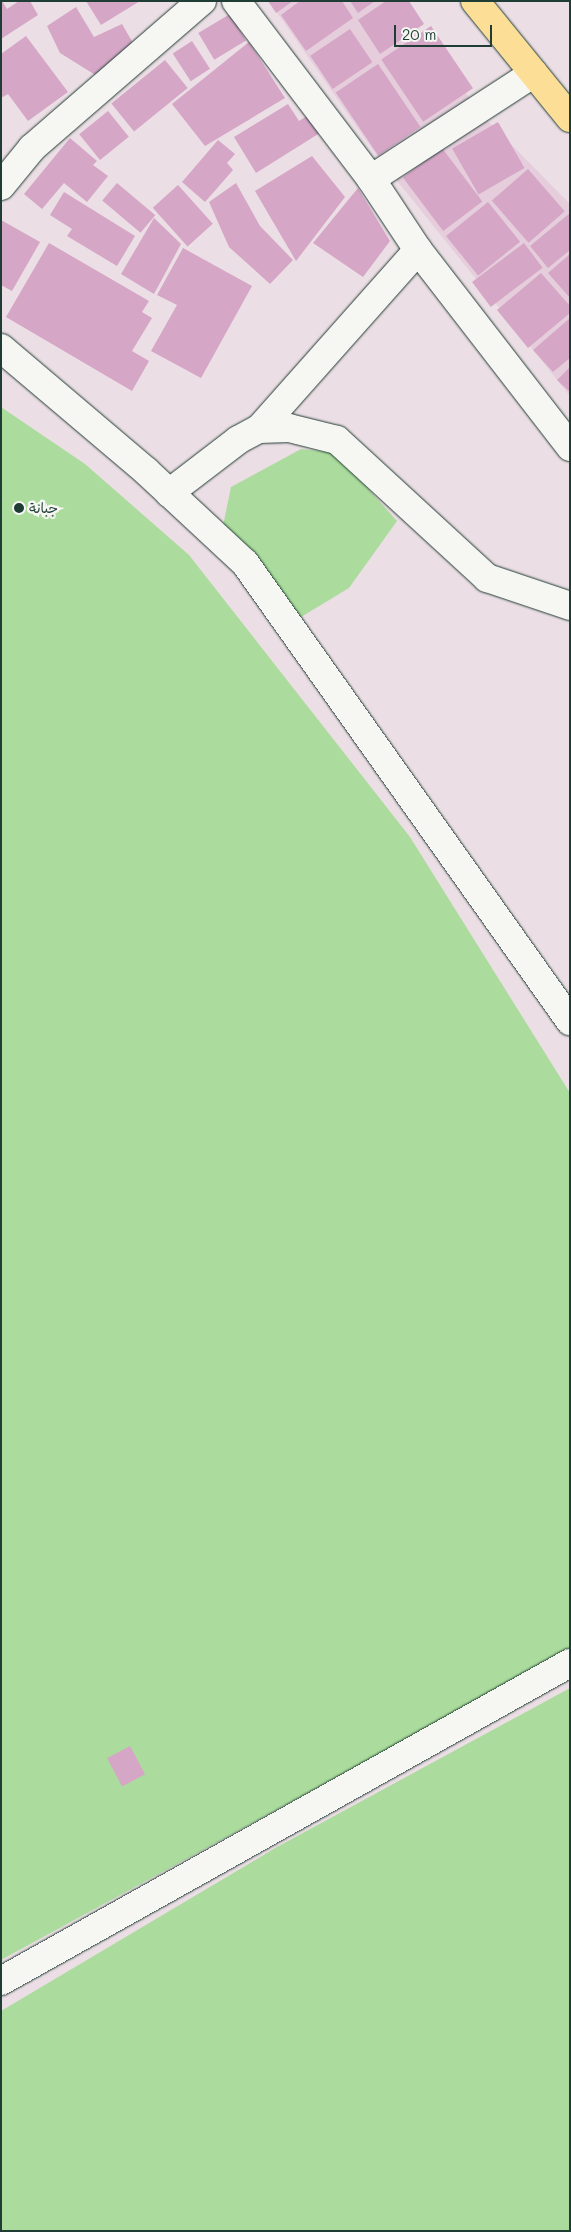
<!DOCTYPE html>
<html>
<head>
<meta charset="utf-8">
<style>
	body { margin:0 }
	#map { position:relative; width:571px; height:2232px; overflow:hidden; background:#ecdee5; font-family:Mali,"Playpen Sans Arabic",sans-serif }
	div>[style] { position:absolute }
	.built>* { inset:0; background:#e5cddc }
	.green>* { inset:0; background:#abdc9d }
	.building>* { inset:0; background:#d5a6c6; transform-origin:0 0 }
	.roads { filter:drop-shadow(0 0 1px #1f3d34) drop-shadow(0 0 1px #1f3d34) }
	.minor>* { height:28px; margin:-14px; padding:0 14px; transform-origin:14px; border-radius:14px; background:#f6f6f2 }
	.major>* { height:28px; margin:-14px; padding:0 14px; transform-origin:14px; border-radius:14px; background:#fcde96 }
	.dots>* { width:14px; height:14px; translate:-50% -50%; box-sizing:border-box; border:2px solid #f6f6f2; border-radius:50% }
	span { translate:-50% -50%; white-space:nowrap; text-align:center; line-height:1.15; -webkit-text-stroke:5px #f6f6f2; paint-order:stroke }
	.poi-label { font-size:14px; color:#1f3d34 }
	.left { translate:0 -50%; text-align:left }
	.frame { position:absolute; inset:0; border:2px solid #1f3d34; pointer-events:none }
	.scale { position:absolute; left:394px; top:25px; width:98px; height:22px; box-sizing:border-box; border:2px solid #1f3d34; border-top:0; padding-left:6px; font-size:15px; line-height:18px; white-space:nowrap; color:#1f3d34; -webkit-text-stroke:4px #f6f6f2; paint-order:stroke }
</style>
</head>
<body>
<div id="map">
	<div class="built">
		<i style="clip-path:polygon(269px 1px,398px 1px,482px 115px,570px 204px,570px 396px,378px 157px)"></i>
	</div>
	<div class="green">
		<i style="clip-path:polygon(1px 407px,85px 464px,189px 555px,410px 837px,570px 1093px,570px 1650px,1px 1960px)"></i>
		<i style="clip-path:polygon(301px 449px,336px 453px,397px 521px,349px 588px,301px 617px,223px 526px,231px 487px)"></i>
		<i style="clip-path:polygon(570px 1688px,570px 2231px,1px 2231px,1px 2011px,277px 1847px)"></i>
	</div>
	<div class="building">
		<i style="clip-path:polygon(2px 1px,7px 9px,19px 1px,30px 1px,38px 15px,1px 39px)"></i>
		<i style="clip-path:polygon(86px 1px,140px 1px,101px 25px)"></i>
		<i style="clip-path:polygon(268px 1px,293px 1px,276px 13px)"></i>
		<i style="clip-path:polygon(300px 1px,342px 1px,353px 18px,306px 51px,281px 15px)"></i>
		<i style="clip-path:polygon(350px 1px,375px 1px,358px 13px)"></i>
		<i style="clip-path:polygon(386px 1px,409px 1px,424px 24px,380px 54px,358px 20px)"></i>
		<i style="clip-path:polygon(76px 7px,94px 37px,122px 24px,133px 43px,97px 76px,60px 53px,47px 26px)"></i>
		<i style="left:230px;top:14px;width:31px;height:37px;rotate:59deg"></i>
		<i style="left:431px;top:26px;width:75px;height:60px;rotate:56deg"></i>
		<i style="left:350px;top:29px;width:40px;height:48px;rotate:56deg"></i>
		<i style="clip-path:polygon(26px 36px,68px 92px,28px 121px,8px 94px,1px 98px,1px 54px)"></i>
		<i style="left:192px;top:41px;width:33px;height:23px;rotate:57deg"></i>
		<i style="clip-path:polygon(249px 42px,285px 98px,205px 146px,172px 104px)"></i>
		<i style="left:165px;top:60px;width:36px;height:69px;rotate:51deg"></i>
		<i style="left:378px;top:64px;width:76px;height:51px;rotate:56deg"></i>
		<i style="clip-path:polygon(288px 104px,299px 121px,312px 113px,323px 131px,256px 173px,234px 137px)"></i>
		<i style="left:108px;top:111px;width:33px;height:37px;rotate:51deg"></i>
		<i style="left:498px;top:122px;width:53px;height:53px;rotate:60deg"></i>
		<i style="clip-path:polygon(70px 138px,97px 161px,93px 165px,108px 176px,87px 202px,64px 183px,42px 209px,24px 194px)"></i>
		<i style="clip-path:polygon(218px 140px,235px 154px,227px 163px,233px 170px,205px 202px,182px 182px)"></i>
		<i style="left:442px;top:148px;width:67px;height:49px;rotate:53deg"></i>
		<i style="clip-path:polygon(312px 156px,345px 197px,296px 261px,255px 191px)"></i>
		<i style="left:528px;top:169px;width:56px;height:48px;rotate:49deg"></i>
		<i style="left:117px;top:183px;width:50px;height:23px;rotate:40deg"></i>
		<i style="clip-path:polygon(236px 183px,260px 226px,293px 260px,270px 284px,229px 247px,209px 202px)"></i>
		<i style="left:178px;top:185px;width:52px;height:34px;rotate:48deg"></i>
		<i style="clip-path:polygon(358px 188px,390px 241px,363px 277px,313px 243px)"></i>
		<i style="clip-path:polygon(64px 192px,135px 236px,117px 266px,67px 236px,72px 229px,50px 215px)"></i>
		<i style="left:488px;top:202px;width:51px;height:54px;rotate:51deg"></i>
		<i style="clip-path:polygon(570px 213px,570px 250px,548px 268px,530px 246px)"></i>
		<i style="clip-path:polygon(154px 218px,181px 244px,154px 294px,121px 274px)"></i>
		<i style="clip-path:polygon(1px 220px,40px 242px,12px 291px,1px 285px)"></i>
		<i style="clip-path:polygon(49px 243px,149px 301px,142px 312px,152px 318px,132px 351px,149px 361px,132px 391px,6px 317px)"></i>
		<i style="left:524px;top:243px;width:31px;height:65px;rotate:53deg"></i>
		<i style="clip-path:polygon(183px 248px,252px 286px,201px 378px,151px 351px,177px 305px,157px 295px)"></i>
		<i style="clip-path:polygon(570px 254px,570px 298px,548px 273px)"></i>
		<i style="clip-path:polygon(541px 273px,570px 306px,570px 313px,528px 348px,497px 310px)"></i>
		<i style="clip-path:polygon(570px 318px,570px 358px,553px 372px,533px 350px)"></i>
		<i style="clip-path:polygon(570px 367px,570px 392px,557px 380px)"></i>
		<i style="left:130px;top:1746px;width:32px;height:26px;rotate:62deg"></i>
	</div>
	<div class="roads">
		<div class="minor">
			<i style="left:236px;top:1px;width:223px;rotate:52.8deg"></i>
			<i style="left:371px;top:179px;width:85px;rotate:56.5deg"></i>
			<i style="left:418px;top:250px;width:239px;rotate:131.6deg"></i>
			<i style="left:371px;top:179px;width:194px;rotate:-33deg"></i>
			<i style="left:1px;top:186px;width:49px;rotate:-50.8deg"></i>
			<i style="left:32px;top:148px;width:225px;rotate:-40.9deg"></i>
			<i style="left:418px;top:250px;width:249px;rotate:52.3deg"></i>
			<i style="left:1px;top:348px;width:190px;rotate:40.3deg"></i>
			<i style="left:146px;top:471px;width:135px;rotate:42.9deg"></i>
			<i style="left:245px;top:563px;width:562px;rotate:54.64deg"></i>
			<i style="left:169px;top:493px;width:87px;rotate:-37.5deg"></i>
			<i style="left:238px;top:440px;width:24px;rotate:-28deg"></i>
			<i style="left:259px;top:429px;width:30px;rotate:-2deg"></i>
			<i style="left:289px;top:428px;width:49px;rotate:14deg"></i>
			<i style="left:337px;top:440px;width:204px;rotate:42.6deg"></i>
			<i style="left:487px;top:578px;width:88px;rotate:18.6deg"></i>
			<i style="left:1px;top:1981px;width:652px;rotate:-29.2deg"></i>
		</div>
		<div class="major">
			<i style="left:475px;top:1px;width:151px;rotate:50.9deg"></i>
		</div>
	</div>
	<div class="dots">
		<i style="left:19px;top:508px;background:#1f3d34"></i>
	</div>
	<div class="poi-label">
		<span class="left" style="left:29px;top:508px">جبانة</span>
	</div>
	<div class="frame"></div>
	<div class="scale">20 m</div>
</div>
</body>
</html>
